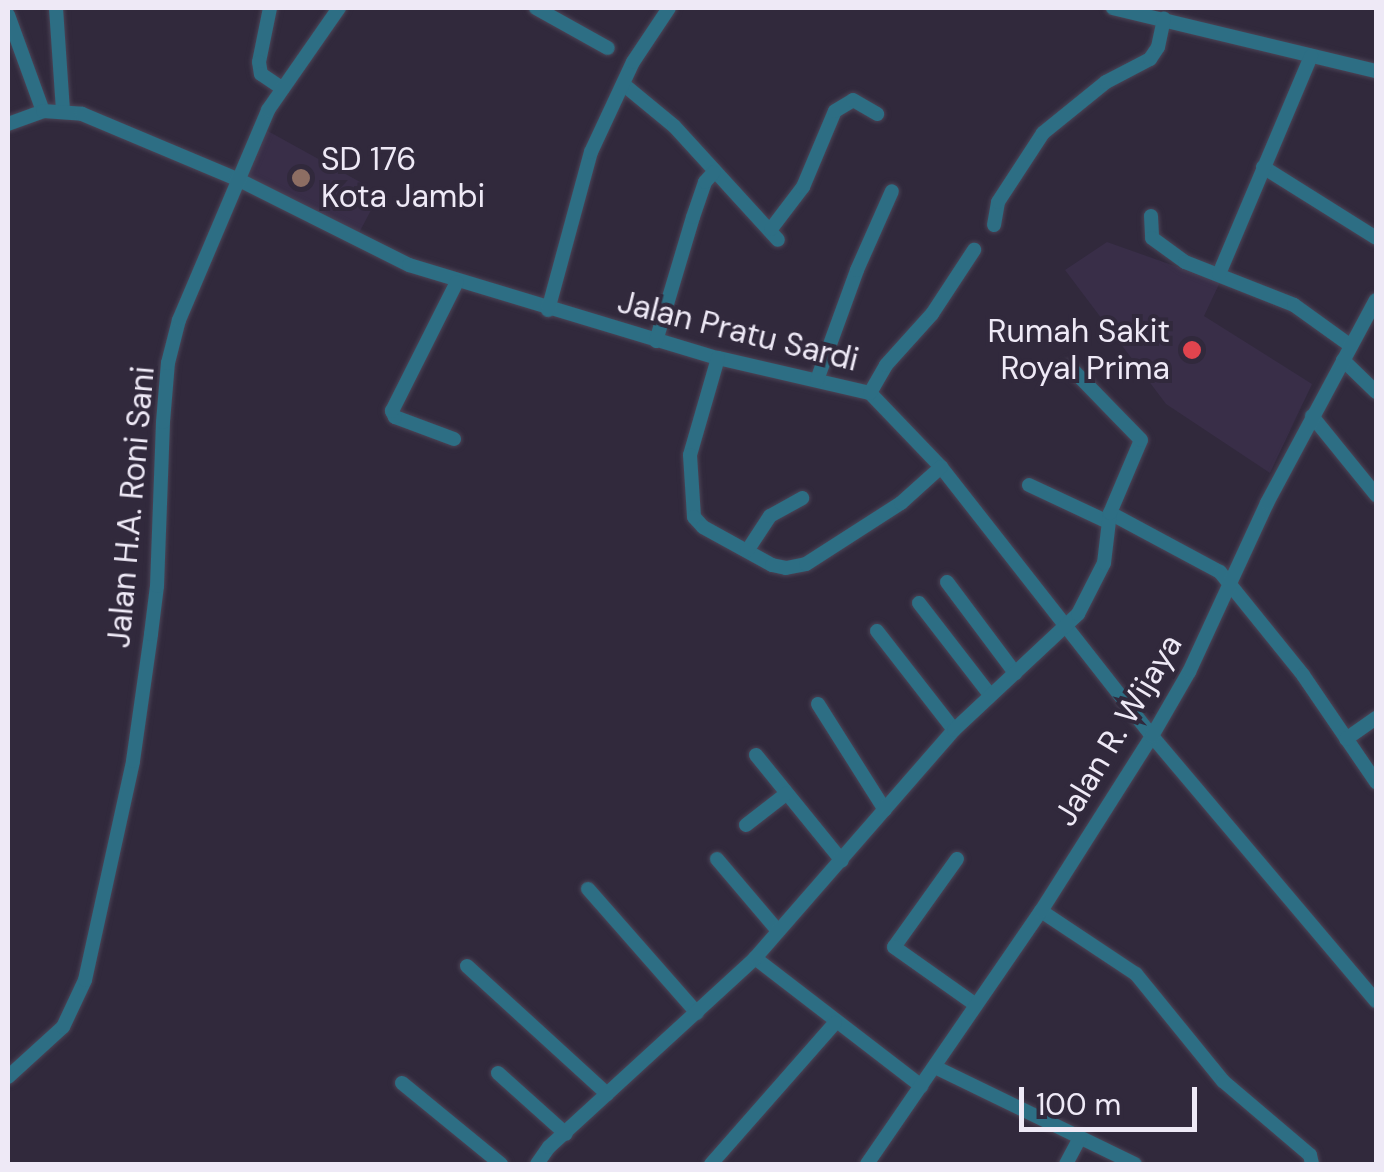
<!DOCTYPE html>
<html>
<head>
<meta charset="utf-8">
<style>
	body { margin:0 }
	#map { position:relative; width:1384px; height:1172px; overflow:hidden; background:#31293c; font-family:"DM Sans",sans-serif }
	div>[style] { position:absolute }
	.built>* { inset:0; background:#392e48 }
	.roads { filter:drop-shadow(0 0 2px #4b4456) drop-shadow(0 0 2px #4b4456) }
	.minor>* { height:14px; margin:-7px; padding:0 7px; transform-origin:7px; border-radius:7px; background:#2d6e84 }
	.dots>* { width:28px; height:28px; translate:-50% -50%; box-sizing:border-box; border:5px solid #31293c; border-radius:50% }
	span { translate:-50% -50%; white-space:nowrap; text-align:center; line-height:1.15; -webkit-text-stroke:8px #31293c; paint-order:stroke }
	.poi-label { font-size:32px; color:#eee9f6 }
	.left { translate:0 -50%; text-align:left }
	.right { translate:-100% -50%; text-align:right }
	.street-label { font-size:32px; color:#eee9f6 }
	.frame { position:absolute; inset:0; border:10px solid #eee9f6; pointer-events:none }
	.scale { position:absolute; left:1019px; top:1087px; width:178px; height:45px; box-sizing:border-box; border:5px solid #eee9f6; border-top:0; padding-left:12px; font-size:30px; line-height:35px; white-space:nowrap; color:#eee9f6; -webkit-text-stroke:8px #31293c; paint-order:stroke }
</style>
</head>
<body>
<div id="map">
	<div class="built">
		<i style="clip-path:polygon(266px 130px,380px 193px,359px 233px,253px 185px,246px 171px)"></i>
		<i style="clip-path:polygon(1107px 242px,1220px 282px,1204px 316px,1312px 384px,1270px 473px,1166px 404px,1065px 270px)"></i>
	</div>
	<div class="roads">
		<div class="minor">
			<i style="left:56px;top:8px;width:102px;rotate:86.1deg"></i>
			<i style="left:270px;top:8px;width:55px;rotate:101.5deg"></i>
			<i style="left:259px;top:62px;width:12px;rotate:81deg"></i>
			<i style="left:261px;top:74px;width:25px;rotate:34deg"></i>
			<i style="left:536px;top:8px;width:82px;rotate:29.1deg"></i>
			<i style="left:1113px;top:8px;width:270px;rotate:13.5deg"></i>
			<i style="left:8px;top:15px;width:102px;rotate:70deg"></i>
			<i style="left:623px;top:84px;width:66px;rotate:39.5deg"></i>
			<i style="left:674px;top:126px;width:154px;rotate:47.6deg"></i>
			<i style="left:8px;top:124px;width:37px;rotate:-20deg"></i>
			<i style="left:43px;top:111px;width:39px;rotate:4deg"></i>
			<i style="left:82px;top:114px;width:168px;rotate:22.8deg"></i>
			<i style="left:237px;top:179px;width:192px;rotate:26.6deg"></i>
			<i style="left:409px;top:265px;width:323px;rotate:16.8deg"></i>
			<i style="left:718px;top:358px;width:156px;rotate:13deg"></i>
			<i style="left:870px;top:393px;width:103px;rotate:46.2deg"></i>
			<i style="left:941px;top:467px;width:342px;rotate:51.9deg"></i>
			<i style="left:1152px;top:736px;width:347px;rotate:49.8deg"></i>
			<i style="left:1263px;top:167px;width:133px;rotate:32.1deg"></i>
			<i style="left:1151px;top:216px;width:22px;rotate:87deg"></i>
			<i style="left:1152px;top:238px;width:41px;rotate:36deg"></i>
			<i style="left:1185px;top:262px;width:117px;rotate:21.5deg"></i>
			<i style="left:1294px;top:305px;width:70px;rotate:35.7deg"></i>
			<i style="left:994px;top:225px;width:23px;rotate:-80deg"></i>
			<i style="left:998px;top:202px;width:82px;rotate:-56.9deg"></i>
			<i style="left:1043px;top:133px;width:81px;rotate:-39deg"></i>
			<i style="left:1106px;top:82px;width:50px;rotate:-27.6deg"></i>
			<i style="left:1150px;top:59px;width:14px;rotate:-56deg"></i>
			<i style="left:1158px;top:47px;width:29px;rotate:-78deg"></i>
			<i style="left:771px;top:229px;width:53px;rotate:-52.7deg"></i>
			<i style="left:803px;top:187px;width:82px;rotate:-67.2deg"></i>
			<i style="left:835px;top:111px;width:21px;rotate:-31deg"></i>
			<i style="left:853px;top:100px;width:28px;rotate:30deg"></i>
			<i style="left:1219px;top:274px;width:237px;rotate:-67.1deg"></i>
			<i style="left:548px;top:310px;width:164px;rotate:-74.8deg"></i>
			<i style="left:591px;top:152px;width:99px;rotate:-65deg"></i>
			<i style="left:633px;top:62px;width:65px;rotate:-56.3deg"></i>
			<i style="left:656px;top:341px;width:129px;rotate:-73.4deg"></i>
			<i style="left:693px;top:217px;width:37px;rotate:-71deg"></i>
			<i style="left:705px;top:182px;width:13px;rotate:-48deg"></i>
			<i style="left:718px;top:358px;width:101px;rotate:106.1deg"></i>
			<i style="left:690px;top:455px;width:62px;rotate:86.3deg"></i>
			<i style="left:694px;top:517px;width:13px;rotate:48deg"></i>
			<i style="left:703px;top:527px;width:79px;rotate:28.8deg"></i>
			<i style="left:772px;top:565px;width:14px;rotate:12deg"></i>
			<i style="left:786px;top:568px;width:20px;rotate:-11deg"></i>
			<i style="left:806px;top:564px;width:113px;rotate:-32.7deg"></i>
			<i style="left:901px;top:503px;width:54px;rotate:-42deg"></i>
			<i style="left:1343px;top:360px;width:46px;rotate:44.1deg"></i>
			<i style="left:817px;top:380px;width:117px;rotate:-70deg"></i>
			<i style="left:857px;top:270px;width:86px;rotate:-66.1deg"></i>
			<i style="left:870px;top:393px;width:32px;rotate:-60deg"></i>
			<i style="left:886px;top:365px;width:69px;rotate:-48deg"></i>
			<i style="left:932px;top:314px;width:77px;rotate:-56.7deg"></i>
			<i style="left:1312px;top:416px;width:102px;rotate:51deg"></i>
			<i style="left:454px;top:439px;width:63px;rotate:-159.6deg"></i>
			<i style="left:395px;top:417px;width:7px;rotate:-117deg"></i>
			<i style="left:392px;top:411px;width:144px;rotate:-63.3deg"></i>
			<i style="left:1029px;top:485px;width:87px;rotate:25.1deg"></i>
			<i style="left:1110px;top:513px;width:125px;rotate:28.2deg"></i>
			<i style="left:1220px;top:572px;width:132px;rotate:51.1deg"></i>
			<i style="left:1303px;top:675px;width:130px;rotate:55.7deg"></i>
			<i style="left:747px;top:551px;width:42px;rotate:-56.7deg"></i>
			<i style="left:770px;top:516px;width:37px;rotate:-29deg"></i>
			<i style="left:947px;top:582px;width:114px;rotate:53.2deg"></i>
			<i style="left:919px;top:603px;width:116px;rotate:52.3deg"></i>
			<i style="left:877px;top:631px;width:125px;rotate:52.1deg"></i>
			<i style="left:818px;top:704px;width:125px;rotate:57.7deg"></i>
			<i style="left:1346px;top:739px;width:37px;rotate:-35deg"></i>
			<i style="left:756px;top:755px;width:136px;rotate:50.9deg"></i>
			<i style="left:746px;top:825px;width:51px;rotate:-37.8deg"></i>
			<i style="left:717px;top:859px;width:94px;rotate:49.7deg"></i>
			<i style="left:957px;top:859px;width:108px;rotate:125.6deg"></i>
			<i style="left:894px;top:947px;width:100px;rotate:35.3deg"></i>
			<i style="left:588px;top:889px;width:165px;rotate:48.7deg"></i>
			<i style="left:1041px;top:911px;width:114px;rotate:33.6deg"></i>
			<i style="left:1136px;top:974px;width:138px;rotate:50.9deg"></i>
			<i style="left:1223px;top:1081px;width:114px;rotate:40.4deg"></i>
			<i style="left:1310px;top:1155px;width:9px;rotate:77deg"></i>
			<i style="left:755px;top:958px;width:210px;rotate:37.6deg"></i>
			<i style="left:467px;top:966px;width:190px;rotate:42.4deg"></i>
			<i style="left:935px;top:1067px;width:222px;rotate:25.9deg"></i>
			<i style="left:498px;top:1073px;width:91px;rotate:41.9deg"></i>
			<i style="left:8px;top:1077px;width:74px;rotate:-42.3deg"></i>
			<i style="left:63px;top:1027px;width:52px;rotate:-64.9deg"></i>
			<i style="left:85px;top:980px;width:224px;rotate:-77.6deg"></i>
			<i style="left:133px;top:761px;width:128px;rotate:-81.9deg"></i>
			<i style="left:151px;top:634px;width:48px;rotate:-82.9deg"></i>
			<i style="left:157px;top:586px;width:164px;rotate:-87.9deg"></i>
			<i style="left:163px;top:422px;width:59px;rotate:-85.2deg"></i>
			<i style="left:168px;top:363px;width:44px;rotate:-75.7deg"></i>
			<i style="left:179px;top:320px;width:228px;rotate:-67deg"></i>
			<i style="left:268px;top:110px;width:124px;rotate:-55.2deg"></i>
			<i style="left:402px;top:1083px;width:128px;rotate:39.3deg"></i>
			<i style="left:537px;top:1164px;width:21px;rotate:-55deg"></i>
			<i style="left:549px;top:1147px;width:280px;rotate:-42.5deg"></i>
			<i style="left:755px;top:958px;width:303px;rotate:-48.9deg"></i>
			<i style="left:954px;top:730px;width:170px;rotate:-43.1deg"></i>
			<i style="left:1078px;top:614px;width:57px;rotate:-63deg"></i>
			<i style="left:1104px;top:563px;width:50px;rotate:-83.2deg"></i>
			<i style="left:1110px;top:513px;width:79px;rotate:-67deg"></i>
			<i style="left:1141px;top:440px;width:102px;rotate:-134.2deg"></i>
			<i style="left:711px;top:1164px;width:188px;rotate:-48.7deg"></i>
			<i style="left:867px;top:1164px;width:307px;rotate:-55.5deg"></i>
			<i style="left:1041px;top:911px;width:207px;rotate:-57.6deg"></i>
			<i style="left:1152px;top:736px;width:74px;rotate:-60deg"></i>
			<i style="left:1189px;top:672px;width:186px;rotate:-65.2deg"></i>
			<i style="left:1267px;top:503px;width:230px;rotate:-61.8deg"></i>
			<i style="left:1066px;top:1164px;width:30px;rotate:-62deg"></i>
		</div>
	</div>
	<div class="dots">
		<i style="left:301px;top:178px;background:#8d6e63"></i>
		<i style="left:1192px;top:350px;background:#e0444e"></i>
	</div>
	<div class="poi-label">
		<span class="left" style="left:321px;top:178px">SD 176<br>Kota Jambi</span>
		<span class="right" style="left:1170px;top:350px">Rumah Sakit<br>Royal Prima</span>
	</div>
	<div class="street-label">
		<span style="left:738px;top:331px;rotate:14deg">Jalan Pratu Sardi</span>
		<span style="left:131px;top:507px;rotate:-85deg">Jalan H.A. Roni Sani</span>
		<span style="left:1118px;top:730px;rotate:-59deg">Jalan R. Wijaya</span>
	</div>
	<div class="frame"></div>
	<div class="scale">100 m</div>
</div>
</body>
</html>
